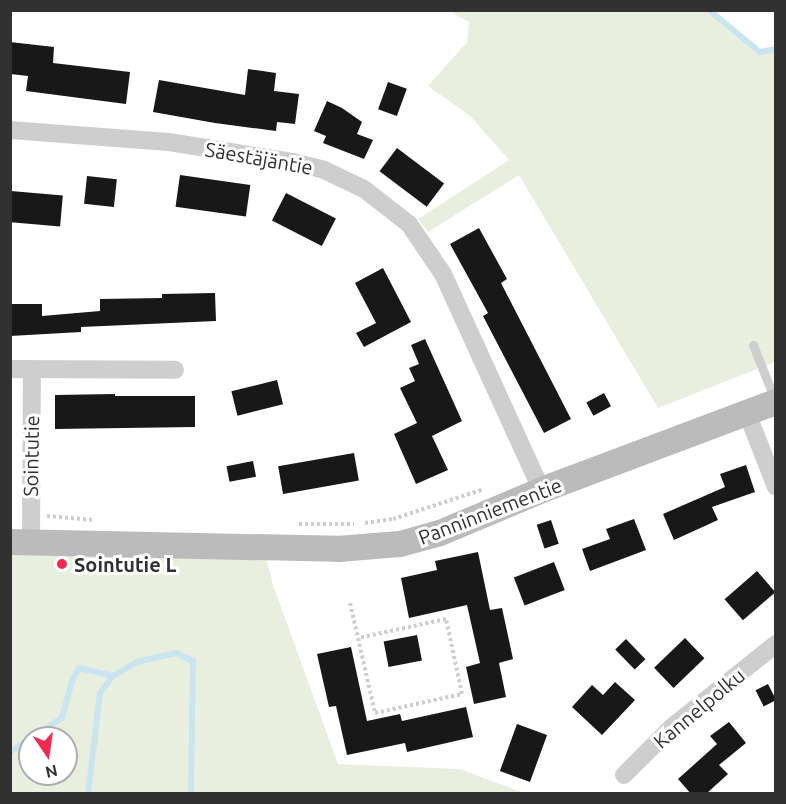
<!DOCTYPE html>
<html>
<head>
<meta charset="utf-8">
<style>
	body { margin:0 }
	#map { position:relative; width:786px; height:804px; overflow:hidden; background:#fff; font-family:Ubuntu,sans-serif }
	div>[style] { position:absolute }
	.green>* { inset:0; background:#e9efdf }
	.stream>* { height:6px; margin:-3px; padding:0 3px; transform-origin:3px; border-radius:3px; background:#cae5f0 }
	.building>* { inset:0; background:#181818; transform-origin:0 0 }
	.path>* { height:4px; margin-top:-2px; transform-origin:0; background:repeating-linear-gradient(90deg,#cecece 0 3px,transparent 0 6px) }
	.lane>* { height:9px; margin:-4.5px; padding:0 4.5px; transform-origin:4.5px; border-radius:4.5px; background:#cecece }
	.street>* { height:18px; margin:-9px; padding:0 9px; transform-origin:9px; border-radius:9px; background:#cecece }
	.secondary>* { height:26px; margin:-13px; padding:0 13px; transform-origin:13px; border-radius:13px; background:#bbb }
	.dots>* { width:16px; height:16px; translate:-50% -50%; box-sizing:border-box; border:3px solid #fff; border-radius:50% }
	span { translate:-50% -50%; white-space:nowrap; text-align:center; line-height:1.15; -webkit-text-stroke:6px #fff; paint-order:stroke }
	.street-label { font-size:20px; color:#313131 }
	.poi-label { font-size:20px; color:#313131; font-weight:700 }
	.left { translate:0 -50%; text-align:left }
	.frame { position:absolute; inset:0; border:12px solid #313131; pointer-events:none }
	.north { position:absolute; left:18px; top:726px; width:60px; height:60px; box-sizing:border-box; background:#fff; border:2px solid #adadad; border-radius:50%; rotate:167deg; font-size:16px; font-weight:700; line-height:24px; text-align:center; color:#313131 }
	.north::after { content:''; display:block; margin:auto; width:21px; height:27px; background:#f22a4d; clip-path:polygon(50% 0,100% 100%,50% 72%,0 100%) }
</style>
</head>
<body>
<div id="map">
	<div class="green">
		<i style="clip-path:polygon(449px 11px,709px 11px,760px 52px,775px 49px,775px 362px,658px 408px,519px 175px,428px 232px,418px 219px,509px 160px,470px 116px,428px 86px,467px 42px,469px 22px)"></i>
		<i style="clip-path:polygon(evenodd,11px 543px,264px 548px,273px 585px,338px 764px,460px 769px,524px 793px,11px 794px,11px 543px,30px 738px,66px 738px,66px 774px,30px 774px,30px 738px)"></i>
	</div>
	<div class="stream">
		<i style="left:709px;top:10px;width:66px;rotate:39.5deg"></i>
		<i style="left:760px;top:52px;width:16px;rotate:-11deg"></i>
		<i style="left:31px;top:738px;width:37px;rotate:-33deg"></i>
		<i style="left:62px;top:718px;width:39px;rotate:-75deg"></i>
		<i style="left:72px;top:680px;width:14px;rotate:-60deg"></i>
		<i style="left:79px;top:668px;width:35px;rotate:13deg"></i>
		<i style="left:10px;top:752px;width:24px;rotate:-33deg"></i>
		<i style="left:88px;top:794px;width:102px;rotate:-83.2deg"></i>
		<i style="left:100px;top:693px;width:21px;rotate:-53deg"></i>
		<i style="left:113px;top:676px;width:28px;rotate:-30deg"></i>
		<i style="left:137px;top:662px;width:40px;rotate:-13deg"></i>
		<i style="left:176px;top:653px;width:19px;rotate:25deg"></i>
		<i style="left:193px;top:661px;width:133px;rotate:90.9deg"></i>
	</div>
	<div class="building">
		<i style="clip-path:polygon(10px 42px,54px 47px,53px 63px,130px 72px,126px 104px,26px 91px,28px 76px,10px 74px)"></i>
		<i style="clip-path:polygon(248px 69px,276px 73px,274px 91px,299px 94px,295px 124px,277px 122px,276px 131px,215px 123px,153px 112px,159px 80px,245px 95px)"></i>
		<i style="left:388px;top:82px;width:20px;height:29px;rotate:20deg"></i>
		<i style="clip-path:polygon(327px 101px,342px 108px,362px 122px,357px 134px,373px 140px,364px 159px,323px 143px,326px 136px,314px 131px)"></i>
		<i style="left:397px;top:148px;width:59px;height:29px;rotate:37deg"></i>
		<i style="left:180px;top:175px;width:71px;height:32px;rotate:8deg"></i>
		<i style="left:87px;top:176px;width:30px;height:28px;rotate:6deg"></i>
		<i style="left:11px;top:191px;width:52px;height:31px;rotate:5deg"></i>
		<i style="left:286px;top:193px;width:56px;height:31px;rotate:27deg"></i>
		<i style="clip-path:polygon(479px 228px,507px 279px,501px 283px,571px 419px,544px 433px,483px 316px,488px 313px,450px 244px)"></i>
		<i style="clip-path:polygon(383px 268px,411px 322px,364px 347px,356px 333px,376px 323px,355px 283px)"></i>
		<i style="clip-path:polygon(215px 293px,216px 321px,81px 327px,81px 332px,10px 336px,10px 304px,42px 304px,42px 316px,100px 311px,100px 299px,162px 298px,162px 294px)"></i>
		<i style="clip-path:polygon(425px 339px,462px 421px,432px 436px,448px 470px,416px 484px,394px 434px,417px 423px,400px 388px,415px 381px,409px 368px,419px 364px,411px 345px)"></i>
		<i style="left:277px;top:380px;width:25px;height:47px;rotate:76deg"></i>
		<i style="left:604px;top:393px;width:15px;height:20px;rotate:62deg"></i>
		<i style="clip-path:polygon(115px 394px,115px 396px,195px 396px,195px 427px,55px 429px,55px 395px)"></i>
		<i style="left:354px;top:453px;width:28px;height:77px;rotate:80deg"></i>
		<i style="left:253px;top:461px;width:16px;height:27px;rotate:79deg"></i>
		<i style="clip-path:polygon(746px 465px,755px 492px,712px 507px,718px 520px,674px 540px,663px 514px,725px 487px,720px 474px)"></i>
		<i style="clip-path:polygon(634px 519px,646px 550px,590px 571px,582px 549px,610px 539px,606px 529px)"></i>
		<i style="left:551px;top:520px;width:25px;height:15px;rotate:72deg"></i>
		<i style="clip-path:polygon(478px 552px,490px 610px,502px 608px,513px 659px,499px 663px,506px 697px,474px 704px,466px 667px,480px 663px,467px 605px,409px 618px,401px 578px,437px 570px,435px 561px)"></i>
		<i style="left:554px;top:562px;width:30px;height:43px;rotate:69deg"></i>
		<i style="left:757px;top:571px;width:28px;height:43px;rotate:49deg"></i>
		<i style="left:417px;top:635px;width:26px;height:34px;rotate:79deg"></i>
		<i style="left:685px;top:638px;width:28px;height:43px;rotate:46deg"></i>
		<i style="left:626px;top:639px;width:28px;height:15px;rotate:46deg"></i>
		<i style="clip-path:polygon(351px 647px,367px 721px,400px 714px,402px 721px,466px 707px,473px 737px,407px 752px,405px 743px,347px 755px,336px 706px,329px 707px,317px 654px)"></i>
		<i style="clip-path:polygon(615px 682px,635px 700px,602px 735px,572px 707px,592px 685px,603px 695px)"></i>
		<i style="left:768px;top:684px;width:18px;height:14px;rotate:63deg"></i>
		<i style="clip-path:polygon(729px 722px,746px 743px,719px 765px,728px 774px,706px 794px,691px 794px,678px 779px,717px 744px,710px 736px)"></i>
		<i style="left:517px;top:724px;width:32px;height:50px;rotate:20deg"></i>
	</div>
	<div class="path">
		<i style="left:47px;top:516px;width:47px;rotate:4.9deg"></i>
		<i style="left:365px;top:523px;width:28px;rotate:-8deg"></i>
		<i style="left:393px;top:519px;width:96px;rotate:-18.2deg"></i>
		<i style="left:299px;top:524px;width:55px"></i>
		<i style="left:350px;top:603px;width:36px;rotate:77deg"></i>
		<i style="left:358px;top:638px;width:77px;rotate:77.2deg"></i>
		<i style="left:375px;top:713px;width:89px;rotate:-12.3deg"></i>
		<i style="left:462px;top:694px;width:77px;rotate:-102deg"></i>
		<i style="left:446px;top:619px;width:90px;rotate:167.8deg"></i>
	</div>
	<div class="lane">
		<i style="left:753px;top:345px;width:59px;rotate:68.2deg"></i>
	</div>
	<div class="street">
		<i style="left:10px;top:130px;width:159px;rotate:4.3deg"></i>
		<i style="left:169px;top:142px;width:126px;rotate:9.2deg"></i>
		<i style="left:293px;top:162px;width:32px;rotate:14deg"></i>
		<i style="left:324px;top:170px;width:44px;rotate:25.4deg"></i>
		<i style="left:364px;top:189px;width:57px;rotate:37.9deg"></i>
		<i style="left:409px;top:224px;width:60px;rotate:55.8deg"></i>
		<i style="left:443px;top:274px;width:239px;rotate:65.5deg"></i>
		<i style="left:10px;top:369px;width:165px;rotate:0.3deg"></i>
		<i style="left:747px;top:413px;width:79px;rotate:68.6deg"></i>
		<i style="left:31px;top:542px;width:172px;rotate:-89.7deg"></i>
		<i style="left:624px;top:775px;width:68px;rotate:-45deg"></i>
		<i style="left:672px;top:727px;width:133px;rotate:-38.6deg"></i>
	</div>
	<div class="secondary">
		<i style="left:10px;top:542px;width:328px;rotate:1.2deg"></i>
		<i style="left:338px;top:549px;width:62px;rotate:-4.6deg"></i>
		<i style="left:400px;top:544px;width:41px;rotate:-15.4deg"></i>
		<i style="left:440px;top:533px;width:116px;rotate:-22.8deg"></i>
		<i style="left:547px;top:488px;width:245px;rotate:-20.6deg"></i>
	</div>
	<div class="dots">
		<i style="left:62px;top:564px;background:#f22a4d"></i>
	</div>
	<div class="street-label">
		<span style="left:259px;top:158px;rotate:10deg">Säestäjäntie</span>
		<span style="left:31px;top:456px;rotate:-89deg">Sointutie</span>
		<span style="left:490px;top:511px;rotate:-21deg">Panninniementie</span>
		<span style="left:699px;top:708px;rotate:-40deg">Kannelpolku</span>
	</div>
	<div class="poi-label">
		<span class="left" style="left:74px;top:564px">Sointutie L</span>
	</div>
	<div class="frame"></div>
	<div class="north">N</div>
</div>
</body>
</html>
